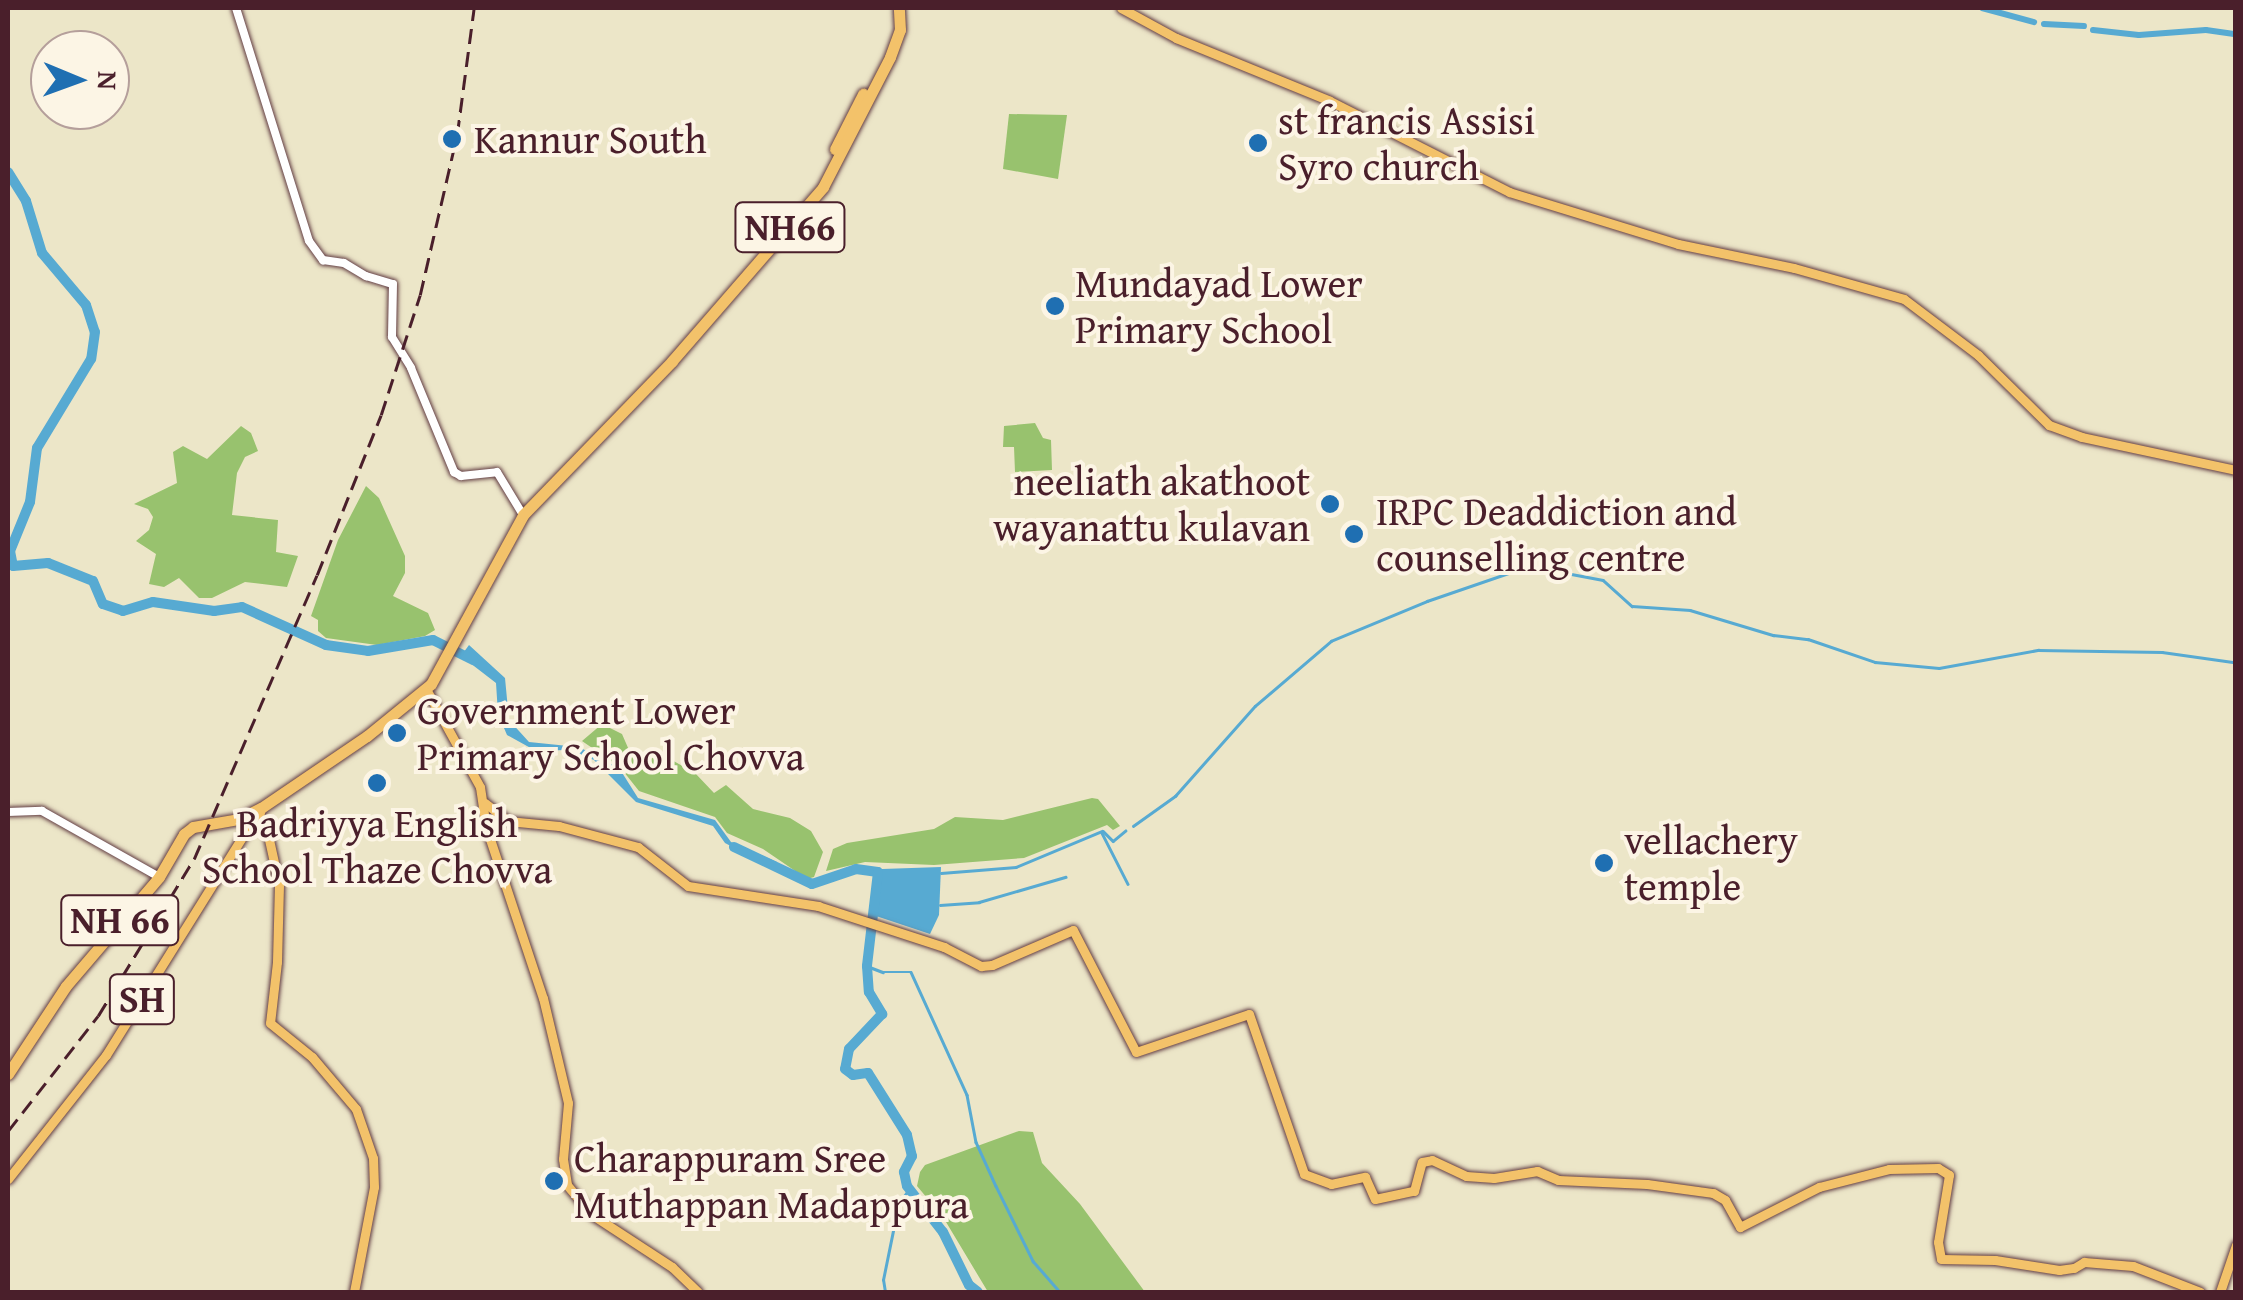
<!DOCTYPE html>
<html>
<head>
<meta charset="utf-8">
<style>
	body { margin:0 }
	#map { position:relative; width:2243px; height:1300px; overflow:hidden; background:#ece6c8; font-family:"Gentium Book Plus",serif }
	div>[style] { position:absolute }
	.green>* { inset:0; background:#98c26e }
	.water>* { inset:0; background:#57aad2 }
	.stream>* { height:2.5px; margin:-1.25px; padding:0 1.25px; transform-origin:1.25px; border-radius:1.25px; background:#57aad2 }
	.canal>* { height:6px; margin:-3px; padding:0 3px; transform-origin:3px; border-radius:3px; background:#57aad2 }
	.river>* { height:10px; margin:-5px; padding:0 5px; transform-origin:5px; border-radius:5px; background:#57aad2 }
	.roads { filter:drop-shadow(0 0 2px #623d43) drop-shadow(0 0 2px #623d43) }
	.minor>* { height:8px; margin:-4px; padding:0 4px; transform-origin:4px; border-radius:4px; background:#fff }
	.major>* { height:9px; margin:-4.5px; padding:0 4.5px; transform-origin:4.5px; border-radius:4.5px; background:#f3c26a }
	.highway>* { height:11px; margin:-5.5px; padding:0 5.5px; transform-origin:5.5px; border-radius:5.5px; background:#f3c26a }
	.rail>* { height:2.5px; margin-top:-1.25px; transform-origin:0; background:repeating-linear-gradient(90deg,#4a1f2b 0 15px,transparent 0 23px) }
	.dots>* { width:28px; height:28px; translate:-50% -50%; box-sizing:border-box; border:5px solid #fcf5e5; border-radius:50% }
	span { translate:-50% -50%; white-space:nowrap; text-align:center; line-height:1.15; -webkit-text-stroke:8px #fcf5e5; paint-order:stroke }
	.shield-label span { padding:2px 8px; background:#fcf5e5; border:2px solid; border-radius:8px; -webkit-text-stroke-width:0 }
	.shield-label { font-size:38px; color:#4a1f2b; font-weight:700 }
	.poi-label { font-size:40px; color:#4a1f2b }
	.left { translate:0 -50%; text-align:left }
	.right { translate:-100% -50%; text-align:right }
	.frame { position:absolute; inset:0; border:10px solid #4a1f2b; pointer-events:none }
	.north { position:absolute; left:30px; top:30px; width:100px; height:100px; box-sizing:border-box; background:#fcf5e5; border:2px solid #b59f9b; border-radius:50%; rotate:91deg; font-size:28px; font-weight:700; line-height:40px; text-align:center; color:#4a1f2b }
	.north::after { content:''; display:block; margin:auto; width:35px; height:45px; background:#1f6fb2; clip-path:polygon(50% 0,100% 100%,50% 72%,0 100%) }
</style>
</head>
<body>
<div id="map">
	<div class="green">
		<i style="clip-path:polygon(1009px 114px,1067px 115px,1058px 179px,1003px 169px)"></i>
		<i style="clip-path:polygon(1035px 423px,1043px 438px,1051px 440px,1052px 470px,1015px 472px,1014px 447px,1003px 447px,1004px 426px)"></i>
		<i style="clip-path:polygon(241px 426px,251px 433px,258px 451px,245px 457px,237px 473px,232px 515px,278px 520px,276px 552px,298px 556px,287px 587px,245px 582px,212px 598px,199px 598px,179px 578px,164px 587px,149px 584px,156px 554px,136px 541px,149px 530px,153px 517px,148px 509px,134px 504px,177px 483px,173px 452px,183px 446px,207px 459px)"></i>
		<i style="clip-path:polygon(366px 486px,379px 498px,405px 556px,405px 573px,393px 596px,428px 613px,435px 630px,425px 636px,377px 645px,326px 638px,318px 631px,318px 620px,311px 616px,338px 540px)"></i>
		<i style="clip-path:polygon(602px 724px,622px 734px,632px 757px,670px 759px,695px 773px,714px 793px,726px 785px,753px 809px,790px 818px,811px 831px,823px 852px,814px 877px,807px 879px,763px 849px,727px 833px,715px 817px,639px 791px,620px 767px,582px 741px)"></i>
		<i style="clip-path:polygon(1092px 798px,1098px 799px,1120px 826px,1113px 830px,1107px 825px,1024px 858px,934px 865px,865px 862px,826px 871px,833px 849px,847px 843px,934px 829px,955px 817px,1003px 820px)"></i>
		<i style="clip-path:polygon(1019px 1131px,1033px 1132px,1042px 1163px,1080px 1204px,1145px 1292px,988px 1292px,943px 1217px,917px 1186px,920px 1172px,925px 1165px)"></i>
	</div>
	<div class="water">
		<i style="clip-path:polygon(469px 645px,505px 678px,509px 720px,529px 742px,578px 747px,603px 758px,621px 771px,638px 798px,715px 820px,731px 842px,777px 862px,776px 870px,725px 843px,713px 826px,636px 802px,594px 760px,566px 750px,536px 751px,507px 735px,498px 714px,496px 683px,461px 656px)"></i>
		<i style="clip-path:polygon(941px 867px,939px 915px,930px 934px,873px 915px,882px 869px)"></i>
	</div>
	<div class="stream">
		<i style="left:1133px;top:826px;width:52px;rotate:-35.5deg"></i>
		<i style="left:1175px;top:796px;width:120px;rotate:-48.4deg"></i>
		<i style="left:1255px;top:706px;width:100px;rotate:-40.5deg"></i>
		<i style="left:1331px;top:641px;width:104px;rotate:-22.6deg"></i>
		<i style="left:1427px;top:601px;width:108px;rotate:-18.9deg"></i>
		<i style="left:1529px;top:566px;width:75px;rotate:10.7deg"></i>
		<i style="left:1603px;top:580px;width:39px;rotate:42deg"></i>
		<i style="left:1632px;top:606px;width:58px;rotate:3.9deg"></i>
		<i style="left:1690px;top:610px;width:87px;rotate:16.8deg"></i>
		<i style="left:1773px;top:635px;width:35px;rotate:7deg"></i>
		<i style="left:1808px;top:639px;width:71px;rotate:18.9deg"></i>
		<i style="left:1875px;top:662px;width:64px;rotate:5.4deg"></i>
		<i style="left:1939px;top:668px;width:101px;rotate:-10.3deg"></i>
		<i style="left:2038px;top:650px;width:124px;rotate:0.9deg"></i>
		<i style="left:2162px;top:652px;width:71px;rotate:8.1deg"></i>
		<i style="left:1103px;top:831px;width:14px;rotate:45deg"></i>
		<i style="left:1113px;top:841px;width:16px;rotate:-40deg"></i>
		<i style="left:1102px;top:833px;width:57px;rotate:63deg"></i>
		<i style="left:941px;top:873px;width:75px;rotate:-4.6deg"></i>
		<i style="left:1016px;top:867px;width:93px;rotate:-22.7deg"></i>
		<i style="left:940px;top:905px;width:39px;rotate:-4deg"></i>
		<i style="left:979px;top:902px;width:90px;rotate:-16.2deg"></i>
		<i style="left:867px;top:966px;width:17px;rotate:21deg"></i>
		<i style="left:883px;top:972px;width:28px"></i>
		<i style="left:911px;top:972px;width:135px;rotate:65.5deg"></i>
		<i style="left:967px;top:1095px;width:48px;rotate:79.2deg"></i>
		<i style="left:976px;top:1142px;width:48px;rotate:65.6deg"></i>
		<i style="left:996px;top:1186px;width:84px;rotate:63.7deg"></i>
		<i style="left:1033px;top:1261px;width:41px;rotate:48.9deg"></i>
		<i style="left:885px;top:1292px;width:12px;rotate:-99deg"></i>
		<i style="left:883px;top:1280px;width:55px;rotate:-78.5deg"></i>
		<i style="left:894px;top:1226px;width:25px;rotate:-76deg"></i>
		<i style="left:900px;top:1202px;width:16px;rotate:-55deg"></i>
	</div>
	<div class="canal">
		<i style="left:1982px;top:8px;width:54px;rotate:15.1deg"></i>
		<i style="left:2044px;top:24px;width:40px;rotate:2.9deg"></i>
		<i style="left:2093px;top:30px;width:46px;rotate:6.2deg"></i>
		<i style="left:2139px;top:35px;width:67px;rotate:-4.3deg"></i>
		<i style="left:2206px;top:30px;width:30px;rotate:8deg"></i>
	</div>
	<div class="river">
		<i style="left:8px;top:172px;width:34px;rotate:58deg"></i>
		<i style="left:26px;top:201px;width:54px;rotate:72.9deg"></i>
		<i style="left:42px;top:253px;width:68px;rotate:49.8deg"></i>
		<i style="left:86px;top:305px;width:28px;rotate:72deg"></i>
		<i style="left:95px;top:332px;width:27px;rotate:98deg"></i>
		<i style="left:91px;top:359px;width:104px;rotate:121.2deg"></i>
		<i style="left:37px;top:448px;width:54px;rotate:97.4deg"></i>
		<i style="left:30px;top:502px;width:53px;rotate:112.2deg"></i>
		<i style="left:10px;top:551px;width:15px;rotate:79deg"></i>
		<i style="left:13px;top:566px;width:35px;rotate:-5deg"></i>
		<i style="left:48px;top:563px;width:48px;rotate:21.8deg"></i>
		<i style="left:93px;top:581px;width:25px;rotate:67deg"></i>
		<i style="left:103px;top:604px;width:21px;rotate:19deg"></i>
		<i style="left:123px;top:611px;width:31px;rotate:-17deg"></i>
		<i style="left:153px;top:602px;width:62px;rotate:8.4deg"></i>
		<i style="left:214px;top:611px;width:28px;rotate:-8deg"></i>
		<i style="left:242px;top:607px;width:92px;rotate:24.3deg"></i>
		<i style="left:326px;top:645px;width:42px;rotate:8.1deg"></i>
		<i style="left:368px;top:651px;width:66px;rotate:-9.6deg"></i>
		<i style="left:433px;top:640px;width:45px;rotate:26.6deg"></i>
		<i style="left:734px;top:847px;width:86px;rotate:25.4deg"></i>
		<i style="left:812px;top:884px;width:46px;rotate:-18.8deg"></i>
		<i style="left:856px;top:869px;width:22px;rotate:8deg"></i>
		<i style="left:878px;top:872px;width:95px;rotate:96.7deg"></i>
		<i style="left:867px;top:966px;width:26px;rotate:86deg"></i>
		<i style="left:869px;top:992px;width:26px;rotate:59deg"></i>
		<i style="left:882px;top:1014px;width:48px;rotate:133.3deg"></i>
		<i style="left:849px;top:1049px;width:20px;rotate:101deg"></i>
		<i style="left:845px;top:1069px;width:10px;rotate:37deg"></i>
		<i style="left:853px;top:1075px;width:15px;rotate:-8deg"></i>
		<i style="left:868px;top:1073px;width:73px;rotate:57.8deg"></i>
		<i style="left:907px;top:1135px;width:22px;rotate:77deg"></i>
		<i style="left:912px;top:1156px;width:18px;rotate:117deg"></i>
		<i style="left:904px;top:1172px;width:14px;rotate:78deg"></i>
		<i style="left:907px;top:1186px;width:58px;rotate:52deg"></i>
		<i style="left:943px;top:1232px;width:59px;rotate:63.9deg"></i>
		<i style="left:969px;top:1285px;width:11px;rotate:38deg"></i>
	</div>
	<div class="roads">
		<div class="minor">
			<i style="left:236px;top:8px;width:244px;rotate:72.6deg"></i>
			<i style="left:309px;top:241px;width:24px;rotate:54deg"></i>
			<i style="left:323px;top:260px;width:21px;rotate:8deg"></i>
			<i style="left:344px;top:263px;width:26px;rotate:31deg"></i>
			<i style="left:366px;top:276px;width:28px;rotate:17deg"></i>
			<i style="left:393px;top:284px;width:53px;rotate:91.1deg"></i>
			<i style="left:392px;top:337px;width:36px;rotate:58deg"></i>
			<i style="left:411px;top:368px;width:113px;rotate:67.5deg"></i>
			<i style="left:454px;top:472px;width:8px;rotate:30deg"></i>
			<i style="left:461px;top:476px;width:36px;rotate:-6deg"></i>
			<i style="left:497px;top:472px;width:50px;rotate:58.8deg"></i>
			<i style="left:8px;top:812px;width:34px;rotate:-2deg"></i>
			<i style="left:42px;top:811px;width:134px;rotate:29.4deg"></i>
		</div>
		<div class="major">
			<i style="left:1121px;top:8px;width:63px;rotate:28.6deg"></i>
			<i style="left:1176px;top:38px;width:166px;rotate:22.2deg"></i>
			<i style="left:1330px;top:101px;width:201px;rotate:26.9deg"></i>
			<i style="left:1509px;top:192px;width:177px;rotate:17.1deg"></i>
			<i style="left:1678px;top:244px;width:118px;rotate:11.7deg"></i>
			<i style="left:1794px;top:268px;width:114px;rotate:15.7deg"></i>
			<i style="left:1904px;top:299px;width:93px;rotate:37.1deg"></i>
			<i style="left:1978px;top:355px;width:100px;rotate:44.6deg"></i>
			<i style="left:2049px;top:425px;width:35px;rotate:20deg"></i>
			<i style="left:2082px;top:437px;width:157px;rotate:12.1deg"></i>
			<i style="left:426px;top:689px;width:112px;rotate:61.1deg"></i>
			<i style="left:480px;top:787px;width:40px;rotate:81.5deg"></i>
			<i style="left:486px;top:827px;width:180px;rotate:71.6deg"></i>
			<i style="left:543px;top:998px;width:108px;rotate:76.6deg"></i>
			<i style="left:568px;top:1103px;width:56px;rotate:95.1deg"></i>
			<i style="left:563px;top:1159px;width:26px;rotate:81deg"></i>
			<i style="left:567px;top:1185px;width:38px;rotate:50deg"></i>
			<i style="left:591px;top:1214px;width:97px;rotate:33.2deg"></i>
			<i style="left:672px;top:1267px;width:36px;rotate:44deg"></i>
			<i style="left:485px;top:803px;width:29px;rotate:38deg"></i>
			<i style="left:508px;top:821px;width:51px;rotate:5.6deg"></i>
			<i style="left:559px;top:826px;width:82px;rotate:14.9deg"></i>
			<i style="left:638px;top:847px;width:63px;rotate:38deg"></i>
			<i style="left:688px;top:886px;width:132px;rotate:8.7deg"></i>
			<i style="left:818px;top:906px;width:133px;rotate:18deg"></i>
			<i style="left:944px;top:947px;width:42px;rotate:27.2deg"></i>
			<i style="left:981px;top:966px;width:11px;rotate:-5deg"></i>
			<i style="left:992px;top:965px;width:88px;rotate:-23.4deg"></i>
			<i style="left:1073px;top:930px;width:137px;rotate:62.7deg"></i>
			<i style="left:1136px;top:1052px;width:119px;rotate:-18.6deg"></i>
			<i style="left:1249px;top:1014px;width:169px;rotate:71deg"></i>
			<i style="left:1304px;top:1174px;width:29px;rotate:20deg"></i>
			<i style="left:1331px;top:1184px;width:35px;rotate:-12deg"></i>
			<i style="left:1365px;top:1177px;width:24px;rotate:66deg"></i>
			<i style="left:1375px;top:1199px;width:40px;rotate:-12deg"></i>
			<i style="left:1414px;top:1191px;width:30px;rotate:-75deg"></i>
			<i style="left:1422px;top:1162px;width:10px;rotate:-11deg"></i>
			<i style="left:1432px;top:1160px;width:38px;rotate:25deg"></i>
			<i style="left:1466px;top:1176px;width:28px;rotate:4deg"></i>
			<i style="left:1494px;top:1178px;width:44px;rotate:-9.2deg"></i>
			<i style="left:1537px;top:1171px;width:23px;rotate:23deg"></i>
			<i style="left:1558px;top:1180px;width:89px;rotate:2.6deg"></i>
			<i style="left:1647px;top:1184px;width:67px;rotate:7.8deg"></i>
			<i style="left:1713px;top:1193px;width:14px;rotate:30deg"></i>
			<i style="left:1725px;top:1200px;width:31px;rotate:61deg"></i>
			<i style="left:1740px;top:1227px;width:89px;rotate:-26.9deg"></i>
			<i style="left:1819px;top:1187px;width:72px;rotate:-14.4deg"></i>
			<i style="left:1889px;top:1169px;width:49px;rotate:-1.2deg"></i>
			<i style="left:1938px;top:1168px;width:13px;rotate:32deg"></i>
			<i style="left:1949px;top:1175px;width:68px;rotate:99.3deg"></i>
			<i style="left:1938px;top:1242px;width:17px;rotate:80deg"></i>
			<i style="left:1941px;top:1259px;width:54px;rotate:1.1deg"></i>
			<i style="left:1995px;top:1260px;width:65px;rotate:8.9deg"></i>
			<i style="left:2059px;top:1270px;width:15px;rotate:-8deg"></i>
			<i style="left:2074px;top:1268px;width:12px;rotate:-31deg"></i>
			<i style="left:2084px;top:1262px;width:49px;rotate:4.7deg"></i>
			<i style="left:2133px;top:1266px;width:72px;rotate:21.2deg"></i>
			<i style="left:261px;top:808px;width:9px;rotate:103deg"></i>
			<i style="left:259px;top:817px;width:20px;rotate:63deg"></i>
			<i style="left:268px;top:835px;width:51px;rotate:77.6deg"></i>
			<i style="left:279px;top:885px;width:77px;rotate:91.5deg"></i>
			<i style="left:277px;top:962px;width:61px;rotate:96.5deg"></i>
			<i style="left:270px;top:1023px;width:54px;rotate:39deg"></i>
			<i style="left:312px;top:1057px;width:68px;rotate:49.8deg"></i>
			<i style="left:356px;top:1109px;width:52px;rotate:70.9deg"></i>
			<i style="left:373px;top:1158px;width:29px;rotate:88deg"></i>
			<i style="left:374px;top:1187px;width:107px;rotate:100.8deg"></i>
			<i style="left:8px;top:1179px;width:158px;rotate:-51.7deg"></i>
			<i style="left:106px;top:1055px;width:289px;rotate:-58deg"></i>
			<i style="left:2220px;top:1292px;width:50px;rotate:-71.2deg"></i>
		</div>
		<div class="highway">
			<i style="left:835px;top:149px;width:62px;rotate:-63deg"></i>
			<i style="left:8px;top:1074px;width:105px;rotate:-56.6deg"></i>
			<i style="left:66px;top:986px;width:143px;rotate:-49.5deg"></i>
			<i style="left:159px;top:877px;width:50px;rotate:-59.8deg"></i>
			<i style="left:184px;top:834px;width:11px;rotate:-38deg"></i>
			<i style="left:193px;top:827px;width:47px;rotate:-9.9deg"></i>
			<i style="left:239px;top:819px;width:25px;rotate:-27deg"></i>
			<i style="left:261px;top:808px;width:128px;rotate:-34.2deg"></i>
			<i style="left:367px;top:736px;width:82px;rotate:-39.1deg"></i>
			<i style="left:431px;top:684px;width:192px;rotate:-61.4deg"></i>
			<i style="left:523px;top:515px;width:214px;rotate:-45.9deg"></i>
			<i style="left:672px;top:361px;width:230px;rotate:-49deg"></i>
			<i style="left:823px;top:187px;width:146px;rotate:-62.7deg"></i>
			<i style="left:890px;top:57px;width:29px;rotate:-70deg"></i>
			<i style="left:900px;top:30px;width:22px;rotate:-93deg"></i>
		</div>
	</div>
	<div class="rail">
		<i style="left:8px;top:1131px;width:146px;rotate:-52deg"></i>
		<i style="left:98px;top:1016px;width:184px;rotate:-58.6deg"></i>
		<i style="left:194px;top:859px;width:309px;rotate:-66.6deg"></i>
		<i style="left:317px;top:575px;width:172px;rotate:-68.2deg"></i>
		<i style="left:381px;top:415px;width:126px;rotate:-72deg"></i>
		<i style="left:420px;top:295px;width:164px;rotate:-77deg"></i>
		<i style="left:457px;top:135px;width:128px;rotate:-82.4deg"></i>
	</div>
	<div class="dots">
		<i style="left:452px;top:139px;background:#1f6fb2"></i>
		<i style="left:1258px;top:143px;background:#1f6fb2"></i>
		<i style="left:1055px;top:306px;background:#1f6fb2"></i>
		<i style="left:1330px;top:504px;background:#1f6fb2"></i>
		<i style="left:1354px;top:534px;background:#1f6fb2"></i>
		<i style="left:397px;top:733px;background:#1f6fb2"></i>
		<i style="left:377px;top:783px;background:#1f6fb2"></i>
		<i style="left:1604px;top:863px;background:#1f6fb2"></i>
		<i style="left:554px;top:1181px;background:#1f6fb2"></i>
	</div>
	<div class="shield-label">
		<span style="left:790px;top:227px">NH66</span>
		<span style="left:120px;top:920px">NH 66</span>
		<span style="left:142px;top:999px">SH</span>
	</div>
	<div class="poi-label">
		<span class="left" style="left:1278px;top:143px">st francis Assisi<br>Syro church</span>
		<span class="left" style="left:474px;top:139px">Kannur South</span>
		<span class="left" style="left:1075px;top:306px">Mundayad Lower<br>Primary School</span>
		<span class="right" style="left:1310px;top:504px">neeliath akathoot<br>wayanattu kulavan</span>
		<span class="left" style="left:1376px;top:534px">IRPC Deaddiction and<br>counselling centre</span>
		<span class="left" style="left:417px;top:733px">Government Lower<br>Primary School Chovva</span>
		<span style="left:377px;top:846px">Badriyya English<br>School Thaze Chovva</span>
		<span class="left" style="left:1624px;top:863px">vellachery<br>temple</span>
		<span class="left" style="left:574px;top:1181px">Charappuram Sree<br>Muthappan Madappura</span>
	</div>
	<div class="frame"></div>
	<div class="north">N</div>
</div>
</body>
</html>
